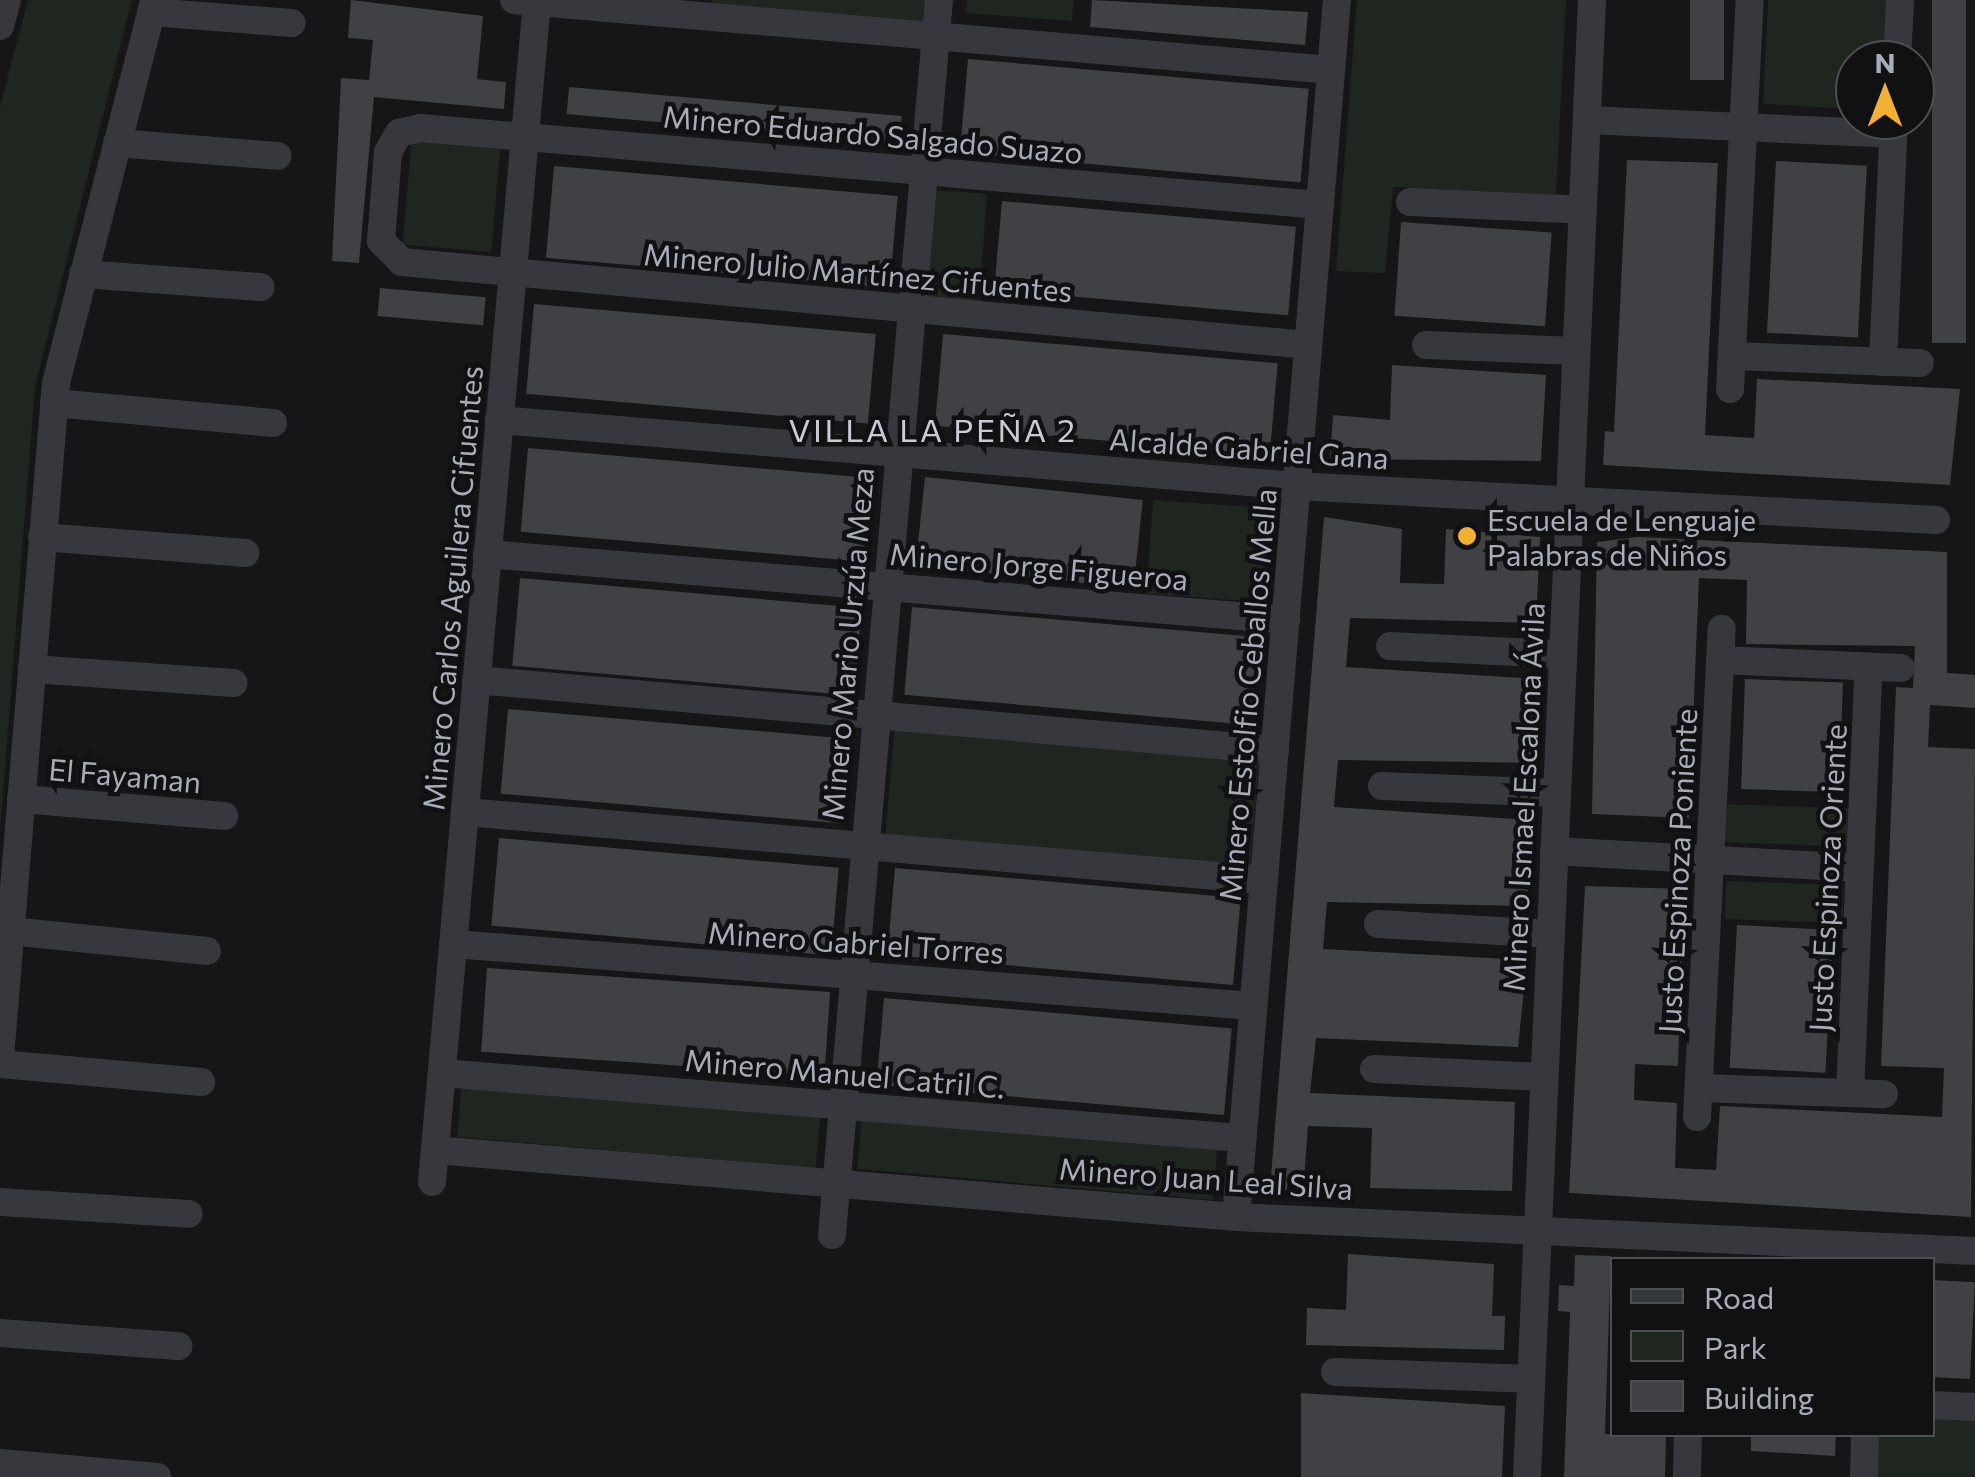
<!DOCTYPE html>
<html>
<head>
<meta charset="utf-8">
<style>
	body { margin:0 }
	#map { position:relative; width:1975px; height:1477px; overflow:hidden; background:#161618; font-family:Commissioner,sans-serif }
	div>[style] { position:absolute }
	.green>* { inset:0; background:#1e261f; transform-origin:0 0 }
	.building>* { inset:0; background:#404145; transform-origin:0 0 }
	.minor>* { height:28px; margin:-14px; padding:0 14px; transform-origin:14px; border-radius:14px; background:#37383d }
	.dots>* { width:28px; height:28px; translate:-50% -50%; box-sizing:border-box; border:5px solid #111113; border-radius:50% }
	span { translate:-50% -50%; white-space:nowrap; text-align:center; line-height:1.15; -webkit-text-stroke:9px #111113; paint-order:stroke }
	.street-label { font-size:30px; color:#a8adb8 }
	.poi-label { font-size:30px; color:#a8adb8 }
	.left { translate:0 -50%; text-align:left }
	.neighbourhood-label { font-size:32px; color:#c9ccd4; letter-spacing:2.5px }
	.legend { position:absolute; left:1610px; top:1257px; width:325px; height:180px; box-sizing:border-box; background:#111113; border:2px solid #4d4f55; margin:0; padding:12px 18px; list-style:none; font-size:30px; color:#a8adb8 }
	.legend li { display:flex; align-items:center; gap:20px; height:50px }
	.legend b { width:50px; border:2px solid #4d4f55 }
	.north { position:absolute; left:1835px; top:40px; width:100px; height:100px; box-sizing:border-box; background:#111113; border:2px solid #4d4f55; border-radius:50%; rotate:0deg; font-size:28px; font-weight:700; line-height:40px; text-align:center; color:#a8adb8 }
	.north::after { content:''; display:block; margin:auto; width:35px; height:45px; background:#f2b134; clip-path:polygon(50% 0,100% 100%,50% 72%,0 100%) }
</style>
</head>
<body>
<div id="map">
	<div class="green">
		<i style="clip-path:polygon(28px 0,132px 0,35px 387px,0 830px,0 106px)"></i>
		<i style="clip-path:polygon(711px 0,928px 0,925px 22px,717px 8px)"></i>
		<i style="clip-path:polygon(967px 0,1074px 0,1072px 21px,966px 13px)"></i>
		<i style="clip-path:polygon(1357px 0,1566px 0,1556px 195px,1393px 187px,1385px 273px,1336px 271px)"></i>
		<i style="clip-path:polygon(1768px 0,1890px 0,1887px 60px,1855px 60px,1855px 109px,1763px 104px)"></i>
		<i style="left:412px;top:137px;width:89px;height:108px;rotate:5deg"></i>
		<i style="left:935px;top:190px;width:52px;height:111px;rotate:4deg"></i>
		<i style="left:1153px;top:500px;width:117px;height:94px;rotate:4deg"></i>
		<i style="left:895px;top:724px;width:366px;height:111px;rotate:5deg"></i>
		<i style="left:1721px;top:804px;width:135px;height:38px;rotate:2deg"></i>
		<i style="left:1726px;top:881px;width:118px;height:38px;rotate:2deg"></i>
		<i style="left:462px;top:1081px;width:360px;height:56px;rotate:5deg"></i>
		<i style="left:862px;top:1114px;width:357px;height:55px;rotate:5deg"></i>
		<i style="clip-path:polygon(1933px 1413px,1975px 1415px,1975px 1477px,1876px 1477px,1876px 1435px,1932px 1434px)"></i>
	</div>
	<div class="building">
		<i style="clip-path:polygon(351px 0,483px 16px,477px 79px,506px 82px,504px 109px,374px 97px,359px 263px,332px 261px,341px 78px,369px 80px,373px 40px,348px 38px)"></i>
		<i style="clip-path:polygon(1092px 0,1308px 12px,1305px 45px,1090px 27px)"></i>
		<i style="left:1690px;top:0;width:34px;height:80px"></i>
		<i style="left:1932px;top:0;width:34px;height:343px"></i>
		<i style="left:968px;top:59px;width:342px;height:94px;rotate:5deg"></i>
		<i style="left:569px;top:87px;width:334px;height:27px;rotate:5deg"></i>
		<i style="clip-path:polygon(1627px 160px,1718px 163px,1705px 435px,1754px 438px,1757px 379px,1960px 389px,1950px 485px,1603px 465px,1605px 431px,1614px 432px)"></i>
		<i style="left:1776px;top:161px;width:91px;height:172px;rotate:3deg"></i>
		<i style="left:554px;top:166px;width:345px;height:92px;rotate:5deg"></i>
		<i style="left:1002px;top:201px;width:295px;height:89px;rotate:5deg"></i>
		<i style="left:1401px;top:222px;width:151px;height:94px;rotate:4deg"></i>
		<i style="left:380px;top:288px;width:106px;height:28px;rotate:5deg"></i>
		<i style="left:534px;top:304px;width:343px;height:90px;rotate:5deg"></i>
		<i style="left:943px;top:334px;width:336px;height:92px;rotate:5deg"></i>
		<i style="clip-path:polygon(1392px 365px,1546px 375px,1541px 461px,1330px 459px,1333px 415px,1390px 420px)"></i>
		<i style="left:528px;top:448px;width:344px;height:84px;rotate:5deg"></i>
		<i style="left:925px;top:477px;width:219px;height:89px;rotate:6deg"></i>
		<i style="clip-path:polygon(1324px 517px,1402px 529px,1400px 583px,1444px 584px,1446px 529px,1540px 537px,1536px 623px,1350px 618px,1346px 667px,1537px 679px,1536px 763px,1338px 760px,1334px 807px,1530px 820px,1527px 906px,1327px 902px,1323px 949px,1527px 960px,1518px 1047px,1316px 1038px,1310px 1093px,1515px 1102px,1512px 1191px,1370px 1188px,1372px 1128px,1308px 1126px,1303px 1192px,1270px 1189px)"></i>
		<i style="clip-path:polygon(1638px 537px,1947px 552px,1947px 673px,1975px 675px,1975px 708px,1930px 705px,1928px 747px,1975px 749px,1971px 1217px,1569px 1193px,1585px 886px,1684px 889px,1678px 1066px,1635px 1064px,1634px 1100px,1677px 1103px,1675px 1168px,1716px 1170px,1720px 1106px,1942px 1117px,1944px 1068px,1881px 1066px,1896px 687px,1913px 688px,1915px 646px,1746px 644px,1747px 580px,1699px 578px,1689px 818px,1592px 814px,1597px 542px)"></i>
		<i style="left:520px;top:578px;width:343px;height:88px;rotate:5deg"></i>
		<i style="left:912px;top:607px;width:348px;height:88px;rotate:5deg"></i>
		<i style="left:1745px;top:679px;width:98px;height:110px;rotate:2deg"></i>
		<i style="left:508px;top:709px;width:343px;height:85px;rotate:5deg"></i>
		<i style="left:499px;top:838px;width:341px;height:88px;rotate:5deg"></i>
		<i style="left:895px;top:868px;width:347px;height:87px;rotate:5deg"></i>
		<i style="left:1737px;top:925px;width:96px;height:143px;rotate:3deg"></i>
		<i style="left:487px;top:968px;width:344px;height:84px;rotate:4deg"></i>
		<i style="left:884px;top:998px;width:349px;height:87px;rotate:5deg"></i>
		<i style="clip-path:polygon(1348px 1254px,1494px 1264px,1492px 1316px,1505px 1316px,1504px 1350px,1306px 1345px,1307px 1308px,1346px 1310px)"></i>
		<i style="clip-path:polygon(1575px 1255px,1611px 1256px,1605px 1434px,1666px 1437px,1665px 1477px,1564px 1477px,1570px 1312px,1558px 1311px,1559px 1285px,1574px 1286px)"></i>
		<i style="left:1932px;top:1280px;width:43px;height:97px;rotate:3deg"></i>
		<i style="clip-path:polygon(1301px 1393px,1505px 1406px,1502px 1477px,1301px 1477px)"></i>
		<i style="clip-path:polygon(1751px 1434px,1836px 1434px,1835px 1456px,1751px 1451px)"></i>
	</div>
	<div class="minor">
		<i style="left:514px;top:0;width:820px;rotate:4.9deg"></i>
		<i style="left:151px;top:12px;width:141px;rotate:4.5deg"></i>
		<i style="left:0;top:26px;width:27px;rotate:-75deg"></i>
		<i style="left:1897px;top:60px;width:60px;rotate:-87.1deg"></i>
		<i style="left:1587px;top:120px;width:306px;rotate:2.6deg"></i>
		<i style="left:117px;top:143px;width:161px;rotate:4.6deg"></i>
		<i style="left:1410px;top:202px;width:173px;rotate:2.6deg"></i>
		<i style="left:83px;top:274px;width:178px;rotate:4.2deg"></i>
		<i style="left:1308px;top:345px;width:910px;rotate:-174.77deg"></i>
		<i style="left:402px;top:262px;width:30px;rotate:-135deg"></i>
		<i style="left:381px;top:241px;width:89px;rotate:-85.5deg"></i>
		<i style="left:388px;top:152px;width:22px;rotate:-60deg"></i>
		<i style="left:399px;top:133px;width:22px;rotate:-13deg"></i>
		<i style="left:420px;top:128px;width:903px;rotate:4.89deg"></i>
		<i style="left:1426px;top:345px;width:150px;rotate:2.3deg"></i>
		<i style="left:1732px;top:356px;width:188px;rotate:2.1deg"></i>
		<i style="left:1883px;top:362px;width:242px;rotate:-87.4deg"></i>
		<i style="left:1730px;top:389px;width:390px;rotate:-87.1deg"></i>
		<i style="left:54px;top:403px;width:220px;rotate:5.2deg"></i>
		<i style="left:499px;top:420px;width:801px;rotate:4.73deg"></i>
		<i style="left:1297px;top:486px;width:640px;rotate:3.05deg"></i>
		<i style="left:42px;top:537px;width:204px;rotate:4.5deg"></i>
		<i style="left:487px;top:554px;width:802px;rotate:4.72deg"></i>
		<i style="left:1390px;top:646px;width:172px;rotate:2.7deg"></i>
		<i style="left:1720px;top:660px;width:181px;rotate:2.5deg"></i>
		<i style="left:32px;top:669px;width:202px;rotate:4deg"></i>
		<i style="left:476px;top:680px;width:802px;rotate:5.01deg"></i>
		<i style="left:1382px;top:786px;width:174px;rotate:2.3deg"></i>
		<i style="left:21px;top:799px;width:204px;rotate:4.8deg"></i>
		<i style="left:465px;top:812px;width:802px;rotate:4.86deg"></i>
		<i style="left:1554px;top:851px;width:306px;rotate:3.2deg"></i>
		<i style="left:1378px;top:924px;width:171px;rotate:3.3deg"></i>
		<i style="left:10px;top:931px;width:198px;rotate:5.8deg"></i>
		<i style="left:453px;top:944px;width:802px;rotate:4.43deg"></i>
		<i style="left:0;top:1057px;width:676px;rotate:-85.25deg"></i>
		<i style="left:56px;top:383px;width:395px;rotate:-75.6deg"></i>
		<i style="left:0;top:1064px;width:202px;rotate:5.1deg"></i>
		<i style="left:1374px;top:1069px;width:169px;rotate:2.7deg"></i>
		<i style="left:442px;top:1073px;width:803px;rotate:4.65deg"></i>
		<i style="left:1699px;top:1088px;width:185px;rotate:1.9deg"></i>
		<i style="left:1850px;top:1093px;width:427px;rotate:-87.5deg"></i>
		<i style="left:1697px;top:1117px;width:489px;rotate:-87.1deg"></i>
		<i style="left:435px;top:1150px;width:804px;rotate:4.78deg"></i>
		<i style="left:1236px;top:1217px;width:740px;rotate:2.63deg"></i>
		<i style="left:432px;top:1182px;width:1187px;rotate:-84.92deg"></i>
		<i style="left:0;top:1202px;width:189px;rotate:3.6deg"></i>
		<i style="left:1236px;top:1217px;width:1221px;rotate:-85.26deg"></i>
		<i style="left:832px;top:1235px;width:1240px;rotate:-85.05deg"></i>
		<i style="left:0;top:1333px;width:179px;rotate:4.2deg"></i>
		<i style="left:1335px;top:1372px;width:196px;rotate:2deg"></i>
		<i style="left:1932px;top:1405px;width:43px;rotate:2.7deg"></i>
		<i style="left:0;top:1463px;width:158px;rotate:5.1deg"></i>
		<i style="left:1527px;top:1477px;width:1478px;rotate:-87.48deg"></i>
		<i style="left:1687px;top:1477px;width:43px;rotate:-88.7deg"></i>
		<i style="left:1864px;top:1477px;width:43px;rotate:-88.7deg"></i>
	</div>
	<div class="dots">
		<i style="left:1467px;top:536px;background:#f2b134"></i>
	</div>
	<div class="street-label">
		<span style="left:873px;top:134px;rotate:5deg">Minero Eduardo Salgado Suazo</span>
		<span style="left:858px;top:272px;rotate:5deg">Minero Julio Martínez Cifuentes</span>
		<span style="left:1249px;top:448px;rotate:4deg">Alcalde Gabriel Gana</span>
		<span style="left:1039px;top:566px;rotate:5deg">Minero Jorge Figueroa</span>
		<span style="left:452px;top:588px;rotate:-85deg">Minero Carlos Aguilera Cifuentes</span>
		<span style="left:847px;top:644px;rotate:-85deg">Minero Mario Urzúa Meza</span>
		<span style="left:1247px;top:695px;rotate:-85deg">Minero Estolfio Ceballos Mella</span>
		<span style="left:125px;top:775px;rotate:5deg">El Fayaman</span>
		<span style="left:1523px;top:797px;rotate:-87deg">Minero Ismael Escalona Ávila</span>
		<span style="left:1677px;top:871px;rotate:-87deg">Justo Espinoza Poniente</span>
		<span style="left:1827px;top:878px;rotate:-87deg">Justo Espinoza Oriente</span>
		<span style="left:856px;top:942px;rotate:4deg">Minero Gabriel Torres</span>
		<span style="left:845px;top:1073px;rotate:5deg">Minero Manuel Catril C.</span>
		<span style="left:1206px;top:1178px;rotate:4deg">Minero Juan Leal Silva</span>
	</div>
	<div class="poi-label">
		<span class="left" style="left:1487px;top:536px">Escuela de Lenguaje<br>Palabras de Niños</span>
	</div>
	<div class="neighbourhood-label">
		<span style="left:933px;top:429px">VILLA LA PEÑA 2</span>
	</div>
	<ul class="legend">
	<li><b style="height:12px;background:#37383d"></b>Road</li>
	<li><b style="height:28px;background:#1e261f"></b>Park</li>
	<li><b style="height:28px;background:#404145"></b>Building</li>
	</ul>
	<div class="north">N</div>
</div>
</body>
</html>
